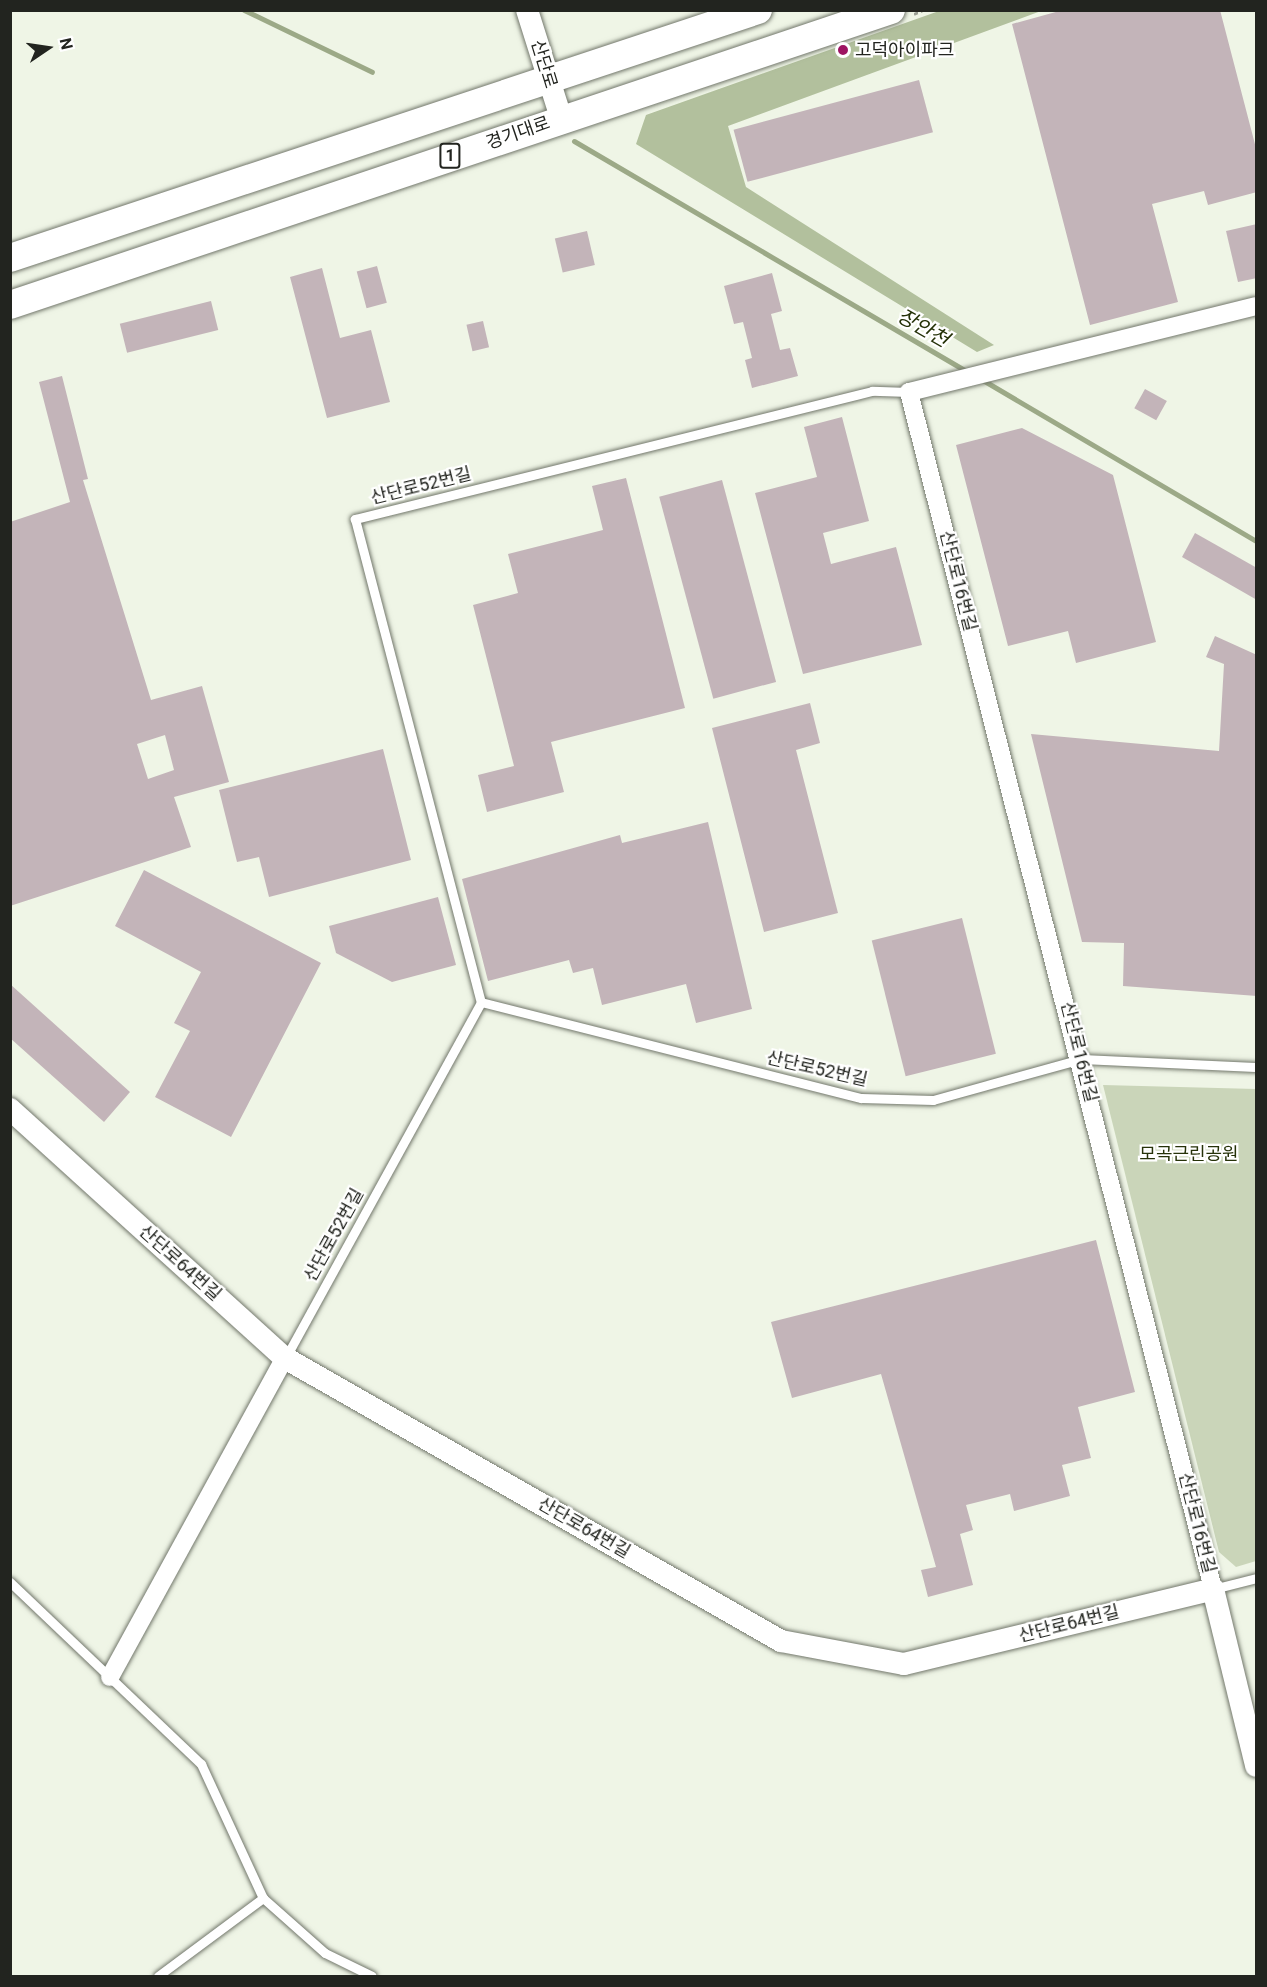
<!DOCTYPE html>
<html>
<head>
<meta charset="utf-8">
<style>
	body { margin:0 }
	#map { position:relative; width:1267px; height:1987px; overflow:hidden; background:#eff5e6; font-family:Roboto,"Noto Sans KR",sans-serif }
	div>[style] { position:absolute }
	.green>* { inset:0; background:#cad5b9 }
	.forest>* { inset:0; background:#b2c09d }
	.stream>* { height:5px; margin:-2.5px; padding:0 2.5px; transform-origin:2.5px; border-radius:2.5px; background:#9ca987 }
	.building>* { inset:0; background:#c3b4b9; transform-origin:0 0 }
	.path>* { height:3px; margin-top:-1.5px; transform-origin:0; background:repeating-linear-gradient(90deg,#9a9e93 0 4.5px,transparent 0 7.5px) }
	.roads { filter:drop-shadow(0 0 2px #72776b) drop-shadow(0 0 2px #72776b) }
	.service>* { height:9px; margin:-4.5px; padding:0 4.5px; transform-origin:4.5px; border-radius:4.5px; background:#fff }
	.minor>* { height:18px; margin:-9px; padding:0 9px; transform-origin:9px; border-radius:9px; background:#fff }
	.tertiary>* { height:22px; margin:-11px; padding:0 11px; transform-origin:11px; border-radius:11px; background:#fff }
	.primary>* { height:28px; margin:-14px; padding:0 14px; transform-origin:14px; border-radius:14px; background:#fff }
	.dots>* { width:16px; height:16px; translate:-50% -50%; box-sizing:border-box; border:3px solid #fff; border-radius:50% }
	span { translate:-50% -50%; white-space:nowrap; text-align:center; line-height:1.15; -webkit-text-stroke:4.5px #fff; paint-order:stroke }
	.shield-label span { padding:2px 4px; background:#fff; border:2px solid; border-radius:4px; -webkit-text-stroke-width:0 }
	.shield-label { font-size:16px; color:#22241f; font-weight:700 }
	.poi-label { font-size:18px; color:#22241f }
	.left { translate:0 -50%; text-align:left }
	.street-label { font-size:18px; color:#22241f }
	.park-label { font-size:18px; color:#263209 }
	.water-label { font-size:20px; color:#243107; font-style:italic }
	.frame { position:absolute; inset:0; border:12px solid #22241f; pointer-events:none }
	.north { position:absolute; left:18px; top:18px; width:60px; height:60px; -webkit-text-stroke:4px #fff; paint-order:stroke; rotate:77deg; font-size:16px; font-weight:700; line-height:24px; text-align:center; color:#22241f }
	.north::after { content:''; display:block; margin:auto; width:21px; height:27px; background:#22241f; clip-path:polygon(50% 0,100% 100%,50% 72%,0 100%) }
</style>
</head>
<body>
<div id="map">
	<div class="green">
		<i style="clip-path:polygon(1103px 1085px,1256px 1089px,1256px 1561px,1236px 1567px,1219px 1552px)"></i>
	</div>
	<div class="forest">
		<i style="clip-path:polygon(939px 11px,1041px 11px,728px 126px,746px 187px,994px 345px,977px 352px,636px 144px,646px 115px)"></i>
	</div>
	<div class="stream">
		<i style="left:244px;top:10px;width:142px;rotate:25.8deg"></i>
		<i style="left:574px;top:141px;width:457px;rotate:30.4deg"></i>
		<i style="left:981px;top:379px;width:319px;rotate:30.5deg"></i>
	</div>
	<div class="building">
		<i style="clip-path:polygon(1063px 10px,1220px 10px,1257px 152px,1257px 192px,1208px 205px,1204px 191px,1152px 204px,1178px 302px,1090px 325px,1012px 24px)"></i>
		<i style="left:919px;top:80px;width:54px;height:192px;rotate:75deg"></i>
		<i style="clip-path:polygon(1257px 224px,1257px 278px,1238px 282px,1226px 231px)"></i>
		<i style="left:587px;top:231px;width:35px;height:33px;rotate:77deg"></i>
		<i style="left:377px;top:266px;width:38px;height:21px;rotate:75deg"></i>
		<i style="clip-path:polygon(322px 268px,340px 338px,371px 330px,390px 402px,327px 418px,290px 277px)"></i>
		<i style="clip-path:polygon(772px 273px,782px 311px,771px 314px,780px 350px,790px 348px,798px 376px,752px 388px,745px 360px,752px 358px,743px 322px,734px 324px,724px 286px)"></i>
		<i style="left:211px;top:301px;width:30px;height:94px;rotate:76deg"></i>
		<i style="left:483px;top:321px;width:27px;height:17px;rotate:77deg"></i>
		<i style="clip-path:polygon(evenodd,62px 376px,88px 479px,83px 480px,151px 700px,202px 686px,229px 782px,174px 797px,191px 847px,10px 906px,10px 522px,70px 502px,39px 382px,62px 376px,165px 735px,174px 770px,148px 779px,137px 744px,165px 735px)"></i>
		<i style="left:1145px;top:389px;width:25px;height:22px;rotate:29deg"></i>
		<i style="clip-path:polygon(842px 417px,869px 521px,823px 533px,831px 564px,896px 547px,922px 645px,803px 674px,755px 493px,817px 477px,804px 427px)"></i>
		<i style="clip-path:polygon(1022px 428px,1113px 475px,1156px 642px,1076px 663px,1068px 631px,1008px 646px,956px 445px)"></i>
		<i style="clip-path:polygon(626px 478px,685px 708px,551px 742px,564px 792px,487px 812px,478px 775px,514px 766px,473px 605px,518px 593px,508px 554px,603px 530px,592px 486px)"></i>
		<i style="left:722px;top:480px;width:209px;height:65px;rotate:75deg"></i>
		<i style="clip-path:polygon(1195px 533px,1257px 568px,1257px 600px,1182px 557px)"></i>
		<i style="clip-path:polygon(1215px 636px,1257px 655px,1257px 996px,1123px 986px,1124px 943px,1082px 942px,1031px 734px,1219px 751px,1224px 664px,1206px 657px)"></i>
		<i style="clip-path:polygon(810px 703px,820px 743px,796px 750px,838px 913px,764px 932px,712px 728px)"></i>
		<i style="clip-path:polygon(383px 749px,411px 860px,269px 897px,259px 857px,237px 862px,219px 790px)"></i>
		<i style="clip-path:polygon(708px 822px,752px 1009px,696px 1023px,686px 984px,602px 1005px,593px 968px,573px 973px,569px 960px,488px 981px,462px 879px,620px 835px,622px 843px)"></i>
		<i style="clip-path:polygon(144px 870px,321px 963px,231px 1137px,155px 1097px,190px 1031px,174px 1023px,201px 972px,115px 926px)"></i>
		<i style="clip-path:polygon(438px 897px,456px 965px,392px 982px,336px 953px,329px 926px)"></i>
		<i style="left:962px;top:918px;width:140px;height:93px;rotate:76deg"></i>
		<i style="clip-path:polygon(10px 984px,130px 1092px,104px 1122px,10px 1038px)"></i>
		<i style="clip-path:polygon(1096px 1240px,1135px 1392px,1078px 1407px,1091px 1458px,1062px 1465px,1070px 1496px,1014px 1511px,1010px 1494px,966px 1505px,973px 1530px,960px 1534px,973px 1585px,928px 1597px,921px 1570px,936px 1567px,881px 1374px,792px 1398px,771px 1322px)"></i>
	</div>
	<div class="path">
		<i style="left:914px;top:14px;width:10px;rotate:-24deg"></i>
	</div>
	<div class="roads">
		<div class="service">
			<i style="left:909px;top:392px;width:37px;rotate:-178deg"></i>
			<i style="left:872px;top:391px;width:533px;rotate:166.09deg"></i>
			<i style="left:355px;top:519px;width:499px;rotate:75.4deg"></i>
			<i style="left:481px;top:1002px;width:392px;rotate:14.2deg"></i>
			<i style="left:861px;top:1098px;width:72px;rotate:1.6deg"></i>
			<i style="left:933px;top:1100px;width:154px;rotate:-15.5deg"></i>
			<i style="left:1081px;top:1059px;width:175px;rotate:2.6deg"></i>
			<i style="left:286px;top:1357px;width:405px;rotate:-61.2deg"></i>
			<i style="left:10px;top:1582px;width:264px;rotate:43.6deg"></i>
			<i style="left:201px;top:1764px;width:148px;rotate:65.2deg"></i>
			<i style="left:263px;top:1898px;width:83px;rotate:41.6deg"></i>
			<i style="left:325px;top:1953px;width:52px;rotate:26.1deg"></i>
			<i style="left:1213px;top:1589px;width:44px;rotate:-14.3deg"></i>
			<i style="left:158px;top:1976px;width:131px;rotate:-36.6deg"></i>
		</div>
		<div class="minor">
			<i style="left:1213px;top:1589px;width:1235px;rotate:-104.25deg"></i>
			<i style="left:909px;top:392px;width:357px;rotate:-13.9deg"></i>
			<i style="left:110px;top:1677px;width:364px;rotate:-61.3deg"></i>
		</div>
		<div class="tertiary">
			<i style="left:527px;top:10px;width:113px;rotate:72.5deg"></i>
			<i style="left:10px;top:1109px;width:371px;rotate:42.2deg"></i>
			<i style="left:285px;top:1358px;width:571px;rotate:29.71deg"></i>
			<i style="left:781px;top:1641px;width:125px;rotate:10.6deg"></i>
			<i style="left:904px;top:1664px;width:318px;rotate:-13.6deg"></i>
			<i style="left:1213px;top:1589px;width:182px;rotate:76.3deg"></i>
		</div>
		<div class="primary">
			<i style="left:10px;top:258px;width:788px;rotate:-18.34deg"></i>
			<i style="left:10px;top:305px;width:929px;rotate:-18.51deg"></i>
		</div>
	</div>
	<div class="dots">
		<i style="left:843px;top:50px;background:#9e1462"></i>
	</div>
	<div class="shield-label">
		<span style="left:450px;top:156px">1</span>
	</div>
	<div class="poi-label">
		<span class="left" style="left:855px;top:50px">고덕아이파크</span>
	</div>
	<div class="street-label">
		<span style="left:544px;top:64px;rotate:73deg">산단로</span>
		<span style="left:518px;top:133px;rotate:-19deg">경기대로</span>
		<span style="left:421px;top:486px;rotate:-14deg">산단로52번길</span>
		<span style="left:958px;top:581px;rotate:76deg">산단로16번길</span>
		<span style="left:1079px;top:1052px;rotate:76deg">산단로16번길</span>
		<span style="left:817px;top:1069px;rotate:13deg">산단로52번길</span>
		<span style="left:334px;top:1235px;rotate:-61deg">산단로52번길</span>
		<span style="left:180px;top:1263px;rotate:42deg">산단로64번길</span>
		<span style="left:1197px;top:1523px;rotate:76deg">산단로16번길</span>
		<span style="left:584px;top:1528px;rotate:30deg">산단로64번길</span>
		<span style="left:1069px;top:1624px;rotate:-14deg">산단로64번길</span>
	</div>
	<div class="park-label">
		<span style="left:1189px;top:1154px">모곡근린공원</span>
	</div>
	<div class="water-label">
		<span style="left:923px;top:328px;rotate:30deg">장안천</span>
	</div>
	<div class="frame"></div>
	<div class="north">N</div>
</div>
</body>
</html>
